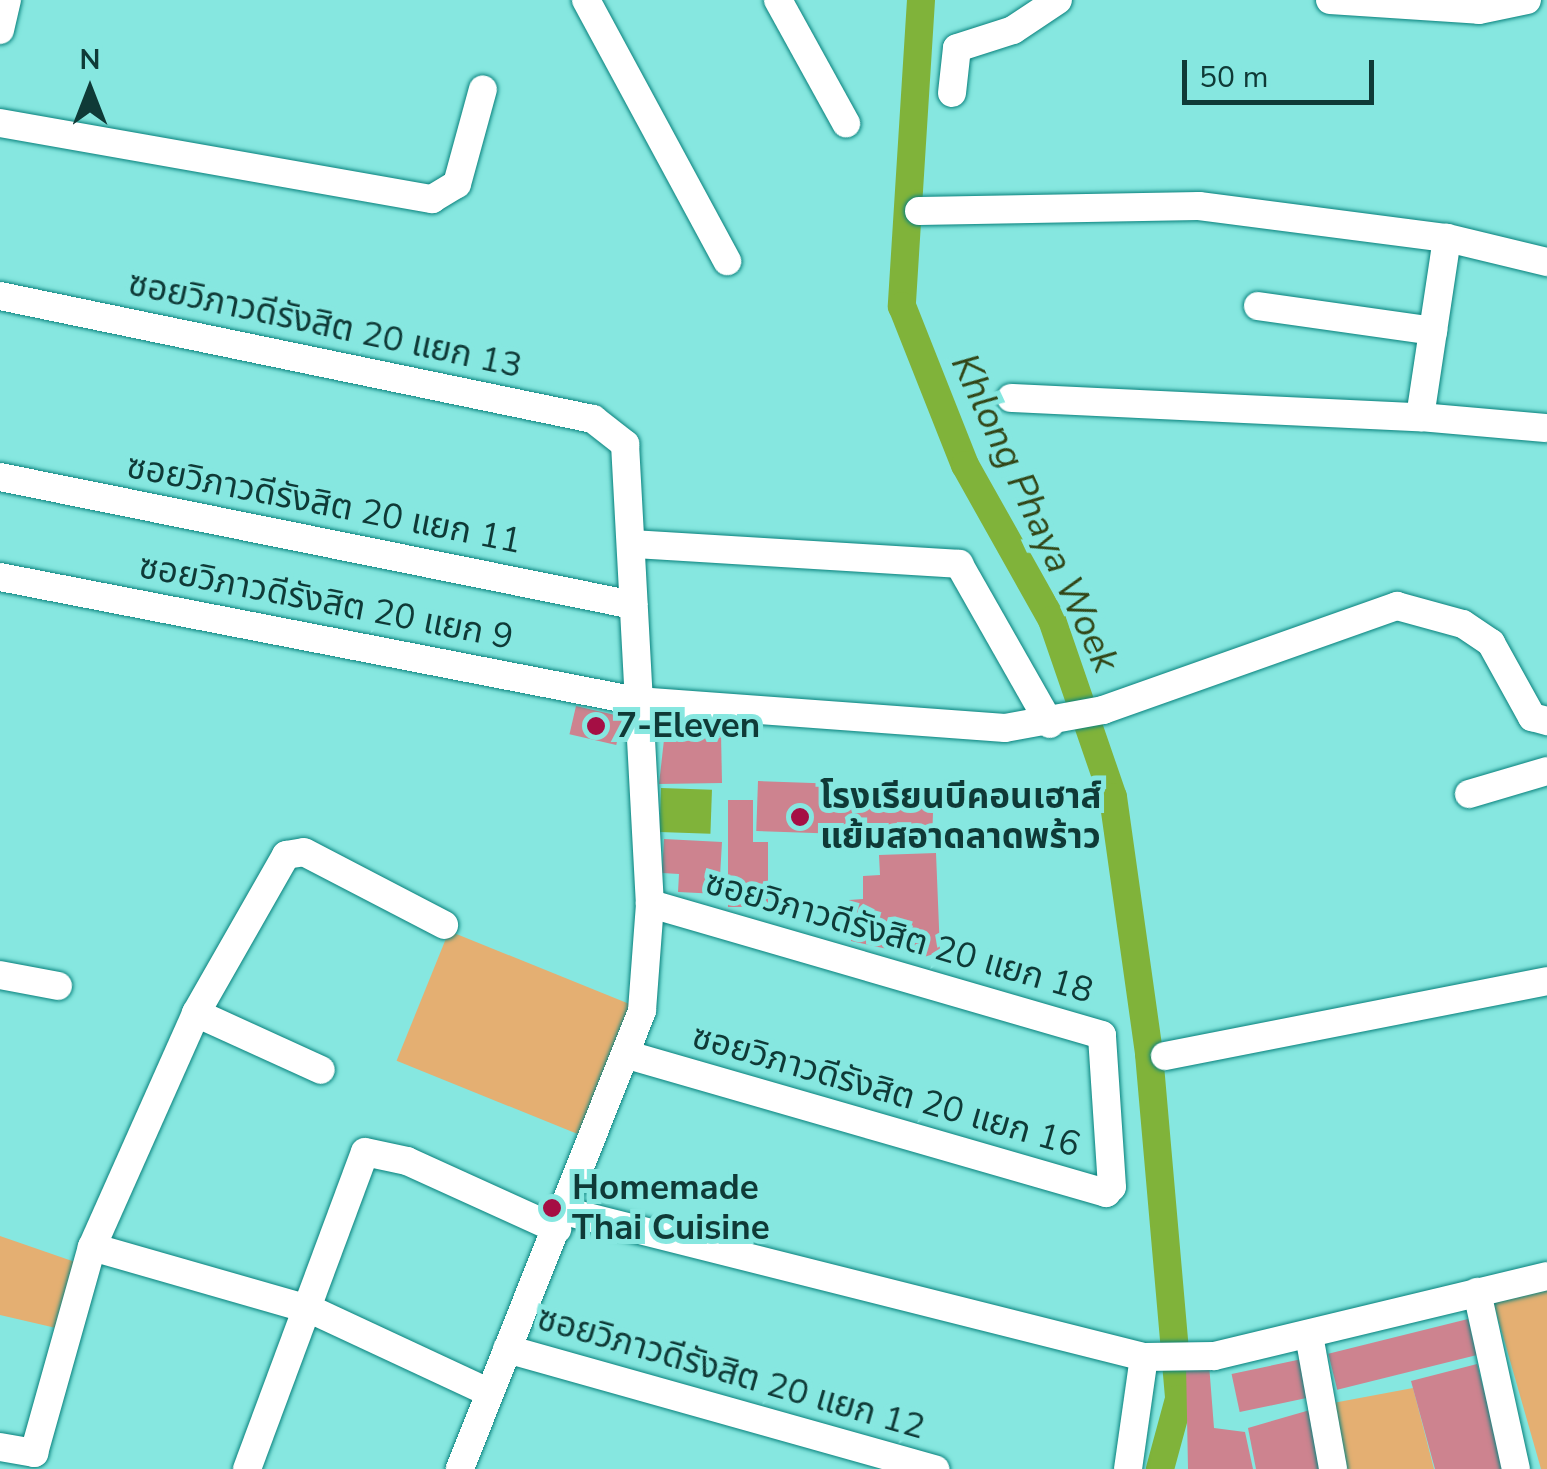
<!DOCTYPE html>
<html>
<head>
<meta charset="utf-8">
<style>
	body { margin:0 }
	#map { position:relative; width:1547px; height:1469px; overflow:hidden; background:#86e7e0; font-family:"Nunito Sans","Noto Sans Thai",sans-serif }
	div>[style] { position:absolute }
	.green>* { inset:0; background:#e4af72; transform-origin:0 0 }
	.water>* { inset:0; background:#80b33a; transform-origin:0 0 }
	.canal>* { height:28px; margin:-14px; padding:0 14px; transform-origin:14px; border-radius:14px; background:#80b33a }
	.building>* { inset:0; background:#cd838f; transform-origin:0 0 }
	.roads { filter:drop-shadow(0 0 2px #08817c) drop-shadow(0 0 2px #08817c) }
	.minor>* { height:28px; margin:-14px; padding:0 14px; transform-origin:14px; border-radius:14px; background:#fff }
	.dots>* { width:28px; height:28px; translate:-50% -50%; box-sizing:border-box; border:5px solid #86e7e0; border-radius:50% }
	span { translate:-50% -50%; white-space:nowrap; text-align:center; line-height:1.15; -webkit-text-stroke:10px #86e7e0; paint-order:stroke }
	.street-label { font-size:35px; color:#0f3a37 }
	.poi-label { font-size:35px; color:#0f3a37; font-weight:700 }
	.left { translate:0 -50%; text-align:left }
	.water-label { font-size:38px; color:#324617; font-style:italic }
	.north { position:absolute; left:40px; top:40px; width:100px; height:100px; -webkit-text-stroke:8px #86e7e0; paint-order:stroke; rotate:0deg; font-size:28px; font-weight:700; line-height:40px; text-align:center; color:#0f3a37 }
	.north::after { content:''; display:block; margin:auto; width:35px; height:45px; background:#0f3a37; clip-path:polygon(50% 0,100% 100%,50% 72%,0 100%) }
	.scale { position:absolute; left:1182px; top:60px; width:192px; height:45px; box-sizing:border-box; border:5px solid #0f3a37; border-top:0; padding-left:12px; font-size:30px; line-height:35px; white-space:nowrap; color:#0f3a37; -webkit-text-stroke:8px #86e7e0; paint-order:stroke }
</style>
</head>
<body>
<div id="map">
	<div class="green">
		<i style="left:449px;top:931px;width:196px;height:140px;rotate:22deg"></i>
		<i style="clip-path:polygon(0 1236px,78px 1263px,56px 1328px,0 1315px)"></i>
		<i style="clip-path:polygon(1547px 1287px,1547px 1469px,1541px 1469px,1493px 1301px)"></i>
		<i style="clip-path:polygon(1413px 1388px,1434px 1469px,1347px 1469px,1333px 1403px)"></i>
	</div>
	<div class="water">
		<i style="left:661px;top:788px;width:51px;height:44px;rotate:2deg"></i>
	</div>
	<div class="canal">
		<i style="left:921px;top:0;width:307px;rotate:93.6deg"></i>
		<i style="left:902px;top:306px;width:171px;rotate:68.4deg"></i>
		<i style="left:965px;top:465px;width:178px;rotate:60.7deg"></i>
		<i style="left:1052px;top:620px;width:187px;rotate:71deg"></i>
		<i style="left:1113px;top:797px;width:260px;rotate:82deg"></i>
		<i style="left:1149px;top:1054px;width:346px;rotate:85deg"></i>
		<i style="left:1179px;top:1399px;width:73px;rotate:105.2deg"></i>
	</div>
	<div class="building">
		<i style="left:576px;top:706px;width:48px;height:29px;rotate:13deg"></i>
		<i style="clip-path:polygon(665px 731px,721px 733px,722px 783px,659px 784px)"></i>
		<i style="left:758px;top:781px;width:176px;height:50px;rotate:2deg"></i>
		<i style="clip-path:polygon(728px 800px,753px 800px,753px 842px,768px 842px,768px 907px,728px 907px)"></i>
		<i style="clip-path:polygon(664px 839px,722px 842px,719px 894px,678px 892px,679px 874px,662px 873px)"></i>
		<i style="clip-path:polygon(936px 853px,940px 952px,924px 957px,851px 941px,849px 900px,863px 899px,863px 876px,880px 875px,879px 855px)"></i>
		<i style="left:1468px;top:1319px;width:37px;height:144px;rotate:76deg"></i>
		<i style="left:1302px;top:1359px;width:39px;height:72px;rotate:78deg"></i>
		<i style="clip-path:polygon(1186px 1364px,1209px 1364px,1214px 1428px,1245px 1432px,1253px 1469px,1188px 1469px)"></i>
		<i style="clip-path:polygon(1477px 1364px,1505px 1469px,1435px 1469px,1411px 1381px)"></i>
		<i style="clip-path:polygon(1310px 1410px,1321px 1469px,1256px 1469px,1248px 1428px)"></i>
	</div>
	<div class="roads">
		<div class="minor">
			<i style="left:586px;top:0;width:297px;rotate:61.6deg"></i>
			<i style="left:778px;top:0;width:141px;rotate:61.1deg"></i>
			<i style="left:1330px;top:0;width:149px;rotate:3.8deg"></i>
			<i style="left:1479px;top:10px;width:49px;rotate:-11.8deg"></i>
			<i style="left:0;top:30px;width:31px;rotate:-77deg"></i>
			<i style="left:952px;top:93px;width:45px;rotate:-83.7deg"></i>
			<i style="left:957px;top:48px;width:59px;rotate:-17.8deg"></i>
			<i style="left:1013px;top:30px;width:54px;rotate:-33.7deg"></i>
			<i style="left:0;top:123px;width:439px;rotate:10deg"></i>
			<i style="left:432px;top:199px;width:29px;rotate:-31deg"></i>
			<i style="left:457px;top:184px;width:98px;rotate:-74.7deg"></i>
			<i style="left:919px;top:211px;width:280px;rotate:-1deg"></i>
			<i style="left:1199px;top:206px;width:250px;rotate:7.4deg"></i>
			<i style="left:0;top:296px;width:606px;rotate:11.72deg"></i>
			<i style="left:593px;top:419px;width:41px;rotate:38deg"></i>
			<i style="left:625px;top:444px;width:461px;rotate:86.9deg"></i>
			<i style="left:650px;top:904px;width:107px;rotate:94.3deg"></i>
			<i style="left:642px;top:1011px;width:493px;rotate:111.7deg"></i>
			<i style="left:1258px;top:306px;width:177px;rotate:8.1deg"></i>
			<i style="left:1011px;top:398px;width:409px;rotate:2.7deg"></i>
			<i style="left:1420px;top:417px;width:181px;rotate:-81.4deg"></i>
			<i style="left:1447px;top:238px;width:103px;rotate:13.5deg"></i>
			<i style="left:1420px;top:417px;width:126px;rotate:5deg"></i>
			<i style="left:0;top:477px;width:646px;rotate:11.43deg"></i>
			<i style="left:633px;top:544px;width:327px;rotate:3.5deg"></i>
			<i style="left:959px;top:564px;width:184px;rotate:60.4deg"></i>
			<i style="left:0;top:577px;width:649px;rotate:11.02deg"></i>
			<i style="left:637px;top:701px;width:369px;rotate:4.2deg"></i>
			<i style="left:1005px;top:728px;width:100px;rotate:-10.4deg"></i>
			<i style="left:1103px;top:710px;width:312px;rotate:-19.5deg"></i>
			<i style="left:1397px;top:606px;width:68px;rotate:15.3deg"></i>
			<i style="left:1463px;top:624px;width:34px;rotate:34deg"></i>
			<i style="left:1491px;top:643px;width:85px;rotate:61deg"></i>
			<i style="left:1532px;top:717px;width:16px;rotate:15deg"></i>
			<i style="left:1469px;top:794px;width:81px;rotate:-16.4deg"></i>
			<i style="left:0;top:975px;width:59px;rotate:10.7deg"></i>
			<i style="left:196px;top:1013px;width:137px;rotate:24.5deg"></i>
			<i style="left:628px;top:1055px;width:498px;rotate:16.1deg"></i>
			<i style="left:1106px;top:1193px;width:8px;rotate:-45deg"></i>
			<i style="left:1112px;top:1187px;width:152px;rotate:-93.8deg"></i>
			<i style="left:1102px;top:1035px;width:471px;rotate:-163.8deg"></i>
			<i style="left:1165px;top:1056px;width:389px;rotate:-11.1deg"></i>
			<i style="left:564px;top:1211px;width:598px;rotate:14.13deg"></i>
			<i style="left:1144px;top:1357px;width:70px;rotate:-0.8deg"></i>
			<i style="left:1214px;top:1356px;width:342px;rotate:-13.5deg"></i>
			<i style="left:92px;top:1247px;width:256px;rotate:-66deg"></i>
			<i style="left:196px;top:1013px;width:182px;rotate:-60.3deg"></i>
			<i style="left:286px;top:855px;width:18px;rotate:-9deg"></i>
			<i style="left:304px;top:852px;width:158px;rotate:27.5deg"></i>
			<i style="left:1477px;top:1292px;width:181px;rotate:77.6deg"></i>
			<i style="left:1309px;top:1335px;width:136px;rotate:79.8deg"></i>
			<i style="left:507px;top:1349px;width:445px;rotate:15.7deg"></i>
			<i style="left:0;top:1447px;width:35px;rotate:10deg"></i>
			<i style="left:34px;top:1453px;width:214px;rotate:-74.3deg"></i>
			<i style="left:92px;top:1247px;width:229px;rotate:16deg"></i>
			<i style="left:312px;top:1310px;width:194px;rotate:25deg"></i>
			<i style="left:247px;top:1469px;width:338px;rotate:-69.6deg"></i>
			<i style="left:365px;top:1152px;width:43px;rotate:12.1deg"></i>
			<i style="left:407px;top:1161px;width:165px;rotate:24.4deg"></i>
			<i style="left:1128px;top:1469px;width:113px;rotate:-81.9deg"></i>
		</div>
	</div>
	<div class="dots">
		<i style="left:596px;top:726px;background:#a50e44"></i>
		<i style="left:800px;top:817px;background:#a50e44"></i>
		<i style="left:552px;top:1208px;background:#a50e44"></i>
	</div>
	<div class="street-label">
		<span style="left:325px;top:325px;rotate:12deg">ซอยวิภาวดีรังสิต 20 แยก 13</span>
		<span style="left:324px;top:504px;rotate:11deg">ซอยวิภาวดีรังสิต 20 แยก 11</span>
		<span style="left:326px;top:602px;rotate:11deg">ซอยวิภาวดีรังสิต 20 แยก 9</span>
		<span style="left:899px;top:937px;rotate:16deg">ซอยวิภาวดีรังสิต 20 แยก 18</span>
		<span style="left:886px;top:1091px;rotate:16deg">ซอยวิภาวดีรังสิต 20 แยก 16</span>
		<span style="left:731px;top:1373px;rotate:16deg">ซอยวิภาวดีรังสิต 20 แยก 12</span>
	</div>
	<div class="poi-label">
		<span class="left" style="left:616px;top:726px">7-Eleven</span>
		<span class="left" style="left:820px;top:817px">โรงเรียนบีคอนเฮาส์<br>แย้มสอาดลาดพร้าว</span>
		<span class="left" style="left:572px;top:1208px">Homemade<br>Thai Cuisine</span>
	</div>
	<div class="water-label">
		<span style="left:1035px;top:513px;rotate:65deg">Khlong Phaya Woek</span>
	</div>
	<div class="north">N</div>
	<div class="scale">50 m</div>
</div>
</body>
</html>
